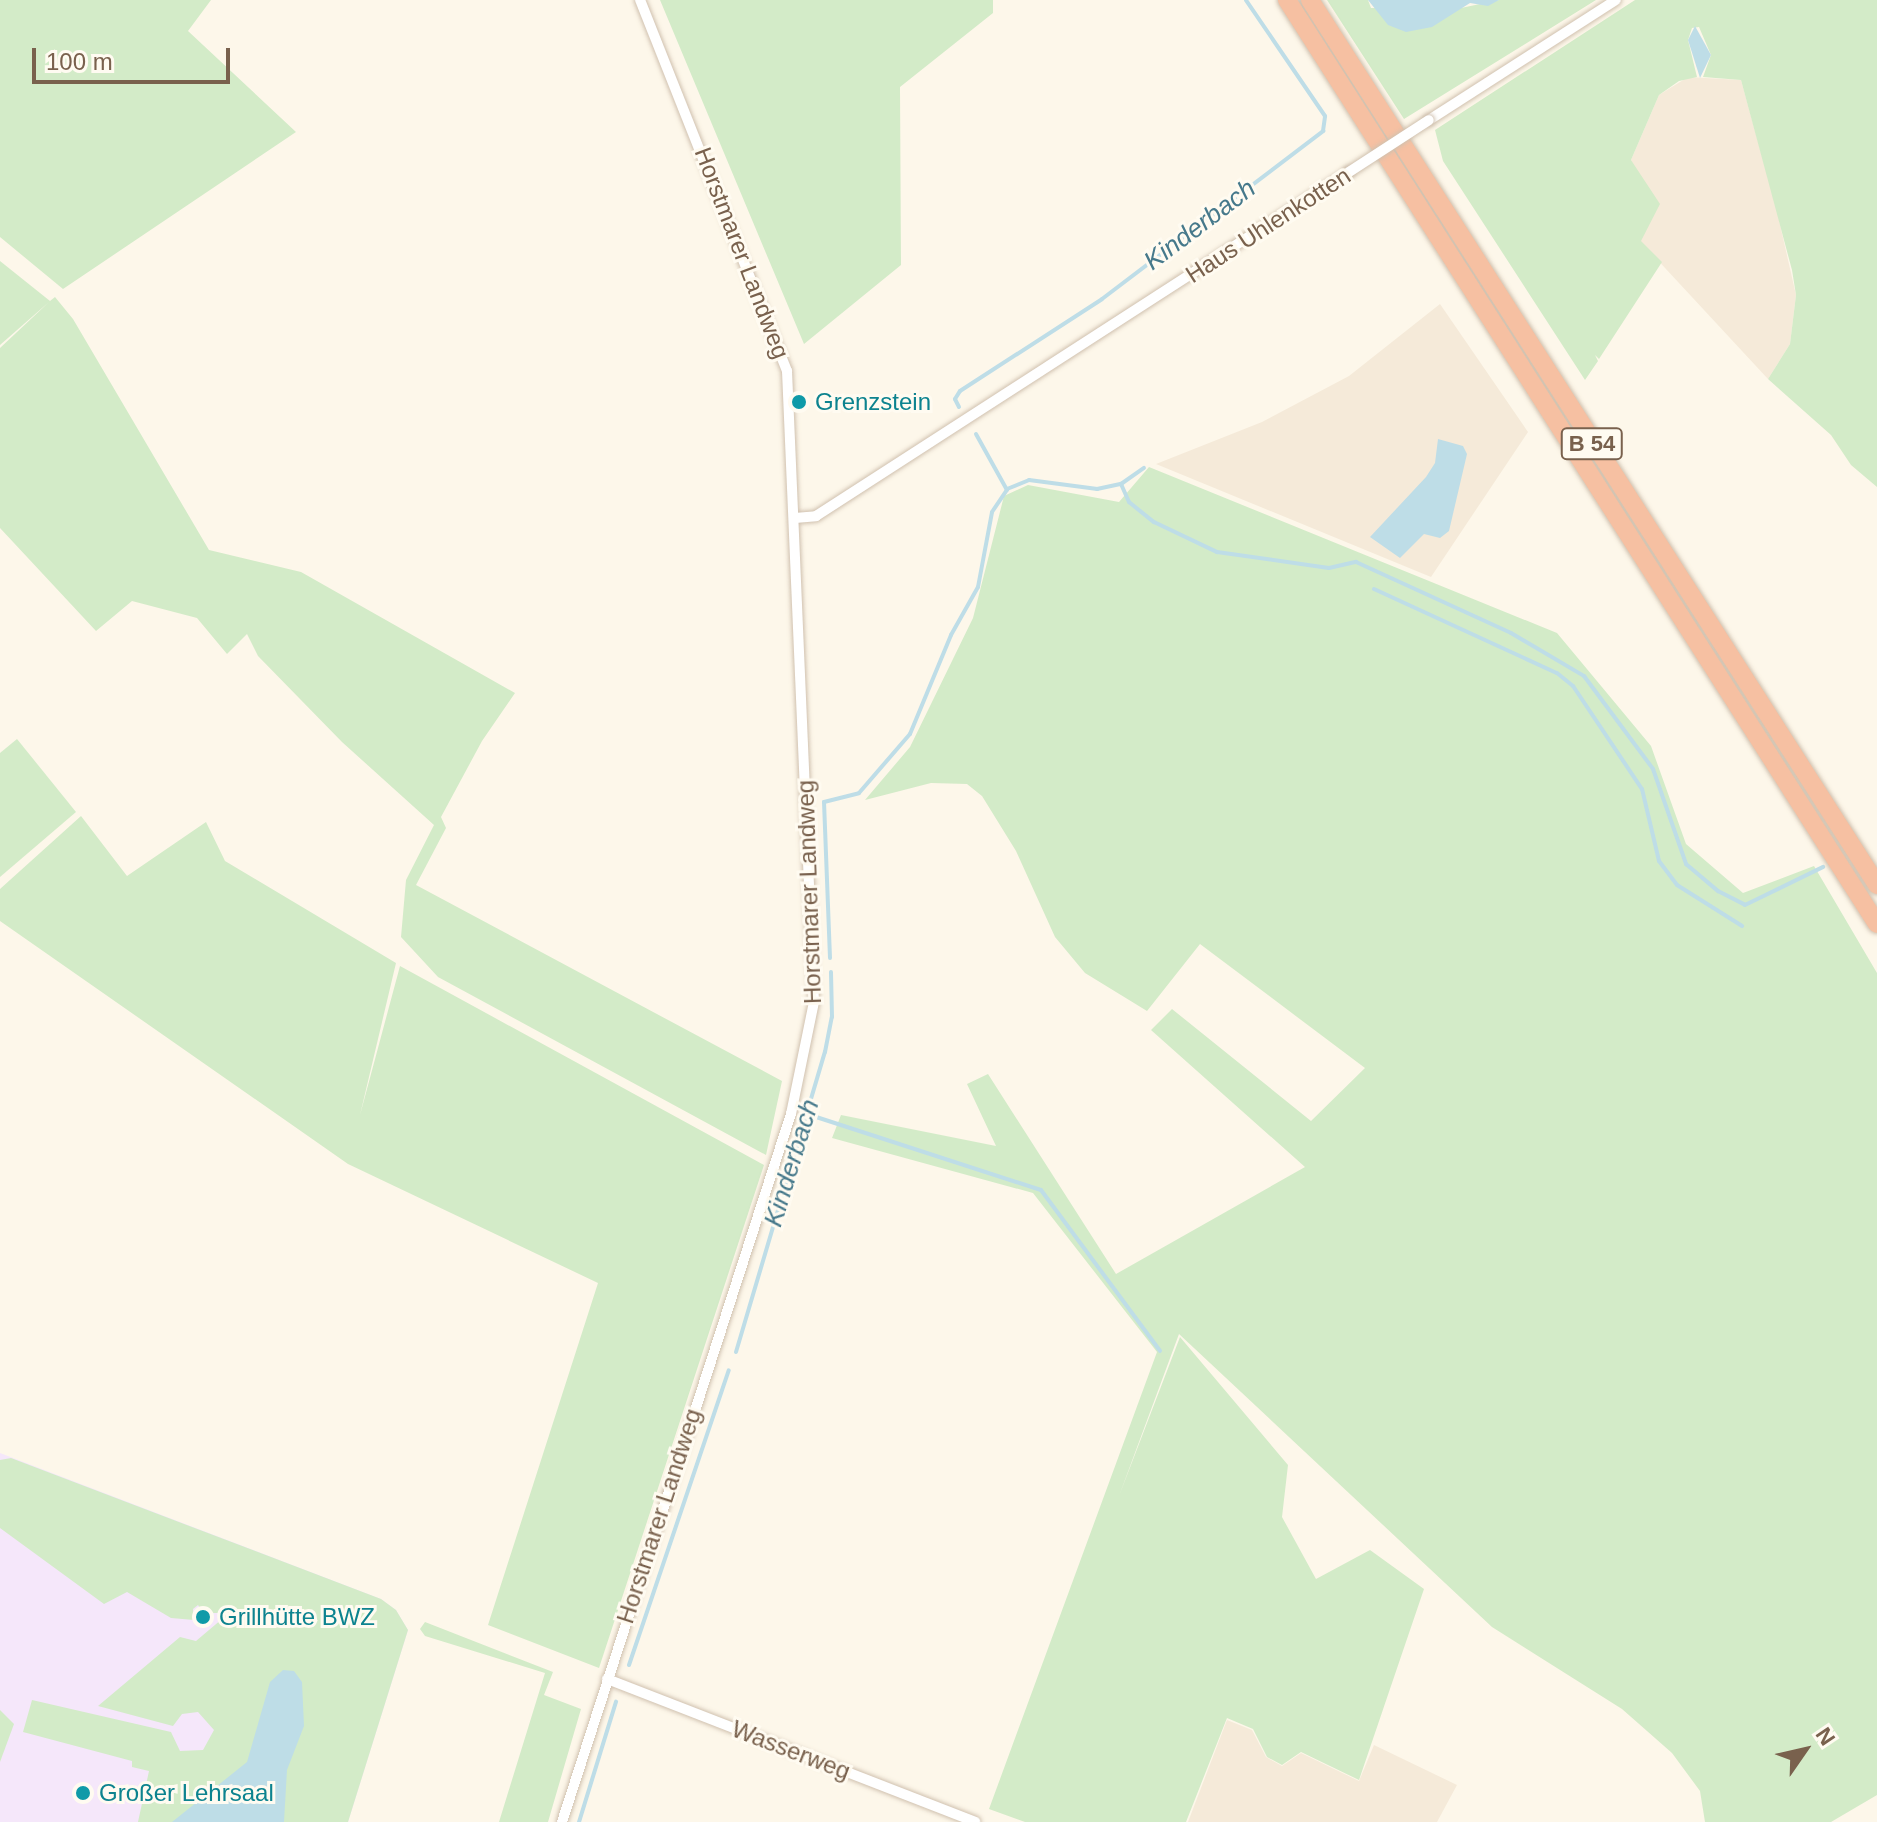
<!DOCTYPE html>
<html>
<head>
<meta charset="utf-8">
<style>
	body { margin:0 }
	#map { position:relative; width:1877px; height:1822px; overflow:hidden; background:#fdf7ea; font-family:Helvetica,sans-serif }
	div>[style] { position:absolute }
	.residential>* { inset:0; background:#f5ead9 }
	.education>* { inset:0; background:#f5e7fa }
	.green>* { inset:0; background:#d3ebc8 }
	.water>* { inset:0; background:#bedde7 }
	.stream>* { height:4px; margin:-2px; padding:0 2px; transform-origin:2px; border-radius:2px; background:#bedde7 }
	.roads { filter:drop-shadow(0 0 2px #d0c1af) drop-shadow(0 0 2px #d0c1af) }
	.street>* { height:10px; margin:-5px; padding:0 5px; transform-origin:5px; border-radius:5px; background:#fff }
	.highway>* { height:18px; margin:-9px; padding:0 9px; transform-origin:9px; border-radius:9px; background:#f6c0a2 }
	.bridges { filter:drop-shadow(0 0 2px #d0c1af) drop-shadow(0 0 2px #d0c1af) }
	.street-bridge>* { height:10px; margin:-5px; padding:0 5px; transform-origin:5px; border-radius:5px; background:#fff }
	.dots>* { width:22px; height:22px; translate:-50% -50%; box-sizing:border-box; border:4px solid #fffbf1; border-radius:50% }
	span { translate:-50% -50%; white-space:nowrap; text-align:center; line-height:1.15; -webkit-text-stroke:6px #fffbf1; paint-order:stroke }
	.shield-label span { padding:2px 6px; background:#fffbf1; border:2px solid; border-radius:6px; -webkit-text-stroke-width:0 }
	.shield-label { font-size:22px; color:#79614d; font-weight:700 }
	.street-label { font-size:24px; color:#79614d }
	.culture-label { font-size:24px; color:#0d838f }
	.left { translate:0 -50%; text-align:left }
	.water-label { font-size:26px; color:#46798b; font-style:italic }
	.north { position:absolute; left:1765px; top:1710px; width:80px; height:80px; -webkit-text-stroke:6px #fffbf1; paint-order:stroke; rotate:56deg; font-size:22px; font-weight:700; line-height:32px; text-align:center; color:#79614d }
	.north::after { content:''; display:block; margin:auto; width:28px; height:36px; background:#79614d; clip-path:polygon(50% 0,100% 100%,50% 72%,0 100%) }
	.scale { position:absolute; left:32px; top:48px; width:198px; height:36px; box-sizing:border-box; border:4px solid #79614d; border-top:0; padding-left:10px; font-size:24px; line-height:28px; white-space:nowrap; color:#79614d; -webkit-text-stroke:6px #fffbf1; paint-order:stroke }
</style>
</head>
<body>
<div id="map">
	<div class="residential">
		<i style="clip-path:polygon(1688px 77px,1741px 80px,1776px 207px,1796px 295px,1790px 344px,1768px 379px,1640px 241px,1652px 214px,1631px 160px,1659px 95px)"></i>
		<i style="clip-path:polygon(1440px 304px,1528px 432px,1431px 577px,1156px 464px,1262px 422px,1349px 376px)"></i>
		<i style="clip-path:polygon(1227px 1720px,1252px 1730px,1266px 1757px,1282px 1766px,1301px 1753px,1359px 1781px,1374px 1745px,1457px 1785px,1437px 1822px,1188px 1822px)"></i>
	</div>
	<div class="education">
		<i style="clip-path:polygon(0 1453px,381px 1599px,396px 1610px,408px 1630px,348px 1822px,0 1822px)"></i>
	</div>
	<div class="green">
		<i style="clip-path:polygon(0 0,211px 0,188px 31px,296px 132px,63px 289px,0 237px)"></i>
		<i style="clip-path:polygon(660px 0,993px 0,993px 13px,900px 87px,901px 265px,804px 344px)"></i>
		<i style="clip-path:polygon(1327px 0,1368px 0,1371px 8px,1461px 8px,1499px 0,1596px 0,1404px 119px)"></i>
		<i style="clip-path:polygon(1635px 0,1877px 0,1877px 487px,1851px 465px,1831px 435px,1768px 379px,1790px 344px,1796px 295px,1792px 270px,1741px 80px,1703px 77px,1711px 55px,1699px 27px,1692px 28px,1688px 40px,1697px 77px,1679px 81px,1659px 95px,1631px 160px,1660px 204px,1641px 241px,1662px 262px,1599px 359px,1595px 355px,1598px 361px,1585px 380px,1443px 161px,1435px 130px)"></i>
		<i style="clip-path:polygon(0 261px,50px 301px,55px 297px,73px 319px,209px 550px,301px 572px,515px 693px,482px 741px,441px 817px,446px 828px,416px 885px,782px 1081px,766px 1155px,438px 977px,401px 937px,406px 880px,434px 825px,342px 742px,258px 656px,247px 634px,227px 654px,197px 618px,132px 601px,96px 631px,0 528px,0 348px,49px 302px,0 345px)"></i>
		<i style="clip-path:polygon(1149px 467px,1557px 633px,1651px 746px,1686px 844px,1743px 893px,1814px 866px,1877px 973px,1877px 1795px,1831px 1822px,1705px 1822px,1700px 1791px,1672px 1753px,1622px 1709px,1492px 1627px,1179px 1334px,1119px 1496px,1180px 1337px,1288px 1465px,1282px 1517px,1316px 1579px,1370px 1550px,1424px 1589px,1359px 1780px,1301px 1752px,1282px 1765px,1267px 1757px,1253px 1729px,1227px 1718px,1186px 1822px,1025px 1822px,989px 1809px,1157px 1352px,1033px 1193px,832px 1138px,841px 1115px,996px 1146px,967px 1084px,988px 1074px,1116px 1274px,1305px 1167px,1151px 1030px,1172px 1009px,1311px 1121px,1365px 1068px,1200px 944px,1147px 1011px,1085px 973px,1055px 937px,1016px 851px,982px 796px,967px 784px,931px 783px,865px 800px,910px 747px,973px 618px,1004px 496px,1028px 485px,1119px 502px)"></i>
		<i style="clip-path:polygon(17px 739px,76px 812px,0 877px,0 753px)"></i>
		<i style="clip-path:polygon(81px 816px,127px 876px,206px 822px,225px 861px,396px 963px,360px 1115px,400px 966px,764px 1165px,599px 1668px,488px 1625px,598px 1283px,348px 1164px,0 921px,0 889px)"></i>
		<i style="clip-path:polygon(11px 1458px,381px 1599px,396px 1610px,408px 1630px,348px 1822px,138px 1822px,149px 1771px,132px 1767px,132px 1761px,23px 1732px,32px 1700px,171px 1732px,180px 1751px,203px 1750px,214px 1730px,198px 1712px,182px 1714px,173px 1726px,98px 1706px,180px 1637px,196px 1641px,222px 1619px,218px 1613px,203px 1613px,198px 1605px,193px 1609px,194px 1620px,171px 1618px,127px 1592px,104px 1604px,0 1528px,0 1460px)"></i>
		<i style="clip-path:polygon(425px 1622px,553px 1672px,544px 1695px,581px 1709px,548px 1822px,499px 1822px,545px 1673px,425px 1636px,420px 1629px)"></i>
		<i style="clip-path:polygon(0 1710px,14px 1724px,0 1762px)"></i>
	</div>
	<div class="water">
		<i style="clip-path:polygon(1368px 0,1499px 0,1488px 6px,1470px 3px,1432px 27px,1406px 32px,1388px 25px)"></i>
		<i style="clip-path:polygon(1695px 26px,1711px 55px,1700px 78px,1688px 40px)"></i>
		<i style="clip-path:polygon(1438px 439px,1463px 446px,1467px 454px,1449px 531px,1440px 538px,1424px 534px,1400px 558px,1370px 537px,1426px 477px,1435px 463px)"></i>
		<i style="clip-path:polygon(283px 1670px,294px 1671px,302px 1682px,304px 1726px,287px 1770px,284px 1822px,172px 1822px,247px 1762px,270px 1682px)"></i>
	</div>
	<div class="stream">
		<i style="left:959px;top:407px;width:9px;rotate:-117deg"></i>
		<i style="left:955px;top:399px;width:9px;rotate:-58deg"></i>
		<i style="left:960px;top:391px;width:169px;rotate:-32.9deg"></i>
		<i style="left:1102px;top:299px;width:278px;rotate:-37.2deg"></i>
		<i style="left:1323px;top:131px;width:15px;rotate:-82deg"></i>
		<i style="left:1325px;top:116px;width:140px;rotate:-124.3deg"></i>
		<i style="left:1121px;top:484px;width:20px;rotate:66deg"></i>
		<i style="left:1129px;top:502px;width:32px;rotate:39deg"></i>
		<i style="left:1154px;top:522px;width:70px;rotate:25.5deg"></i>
		<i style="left:1217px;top:552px;width:113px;rotate:8.1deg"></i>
		<i style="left:1329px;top:568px;width:28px;rotate:-13deg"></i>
		<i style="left:1356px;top:562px;width:170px;rotate:24.6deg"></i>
		<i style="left:1511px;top:633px;width:85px;rotate:30.5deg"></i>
		<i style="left:1584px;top:676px;width:116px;rotate:53.4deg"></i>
		<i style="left:1653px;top:769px;width:101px;rotate:70.8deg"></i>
		<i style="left:1686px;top:864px;width:42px;rotate:40.2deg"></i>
		<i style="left:1718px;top:891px;width:30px;rotate:27deg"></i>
		<i style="left:1745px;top:905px;width:87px;rotate:-26deg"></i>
		<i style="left:1007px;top:489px;width:24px;rotate:-22deg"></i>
		<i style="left:1029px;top:480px;width:69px;rotate:7.5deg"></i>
		<i style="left:1097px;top:489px;width:25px;rotate:-12deg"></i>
		<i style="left:1121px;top:484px;width:28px;rotate:-35deg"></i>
		<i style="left:1374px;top:589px;width:201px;rotate:24.7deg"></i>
		<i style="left:1557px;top:673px;width:21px;rotate:39deg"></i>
		<i style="left:1573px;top:686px;width:124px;rotate:56.2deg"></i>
		<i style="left:1642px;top:789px;width:74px;rotate:76.7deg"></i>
		<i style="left:1659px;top:861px;width:30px;rotate:53deg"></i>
		<i style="left:1677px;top:885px;width:77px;rotate:32.2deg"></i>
		<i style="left:830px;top:958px;width:156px;rotate:-92.2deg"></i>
		<i style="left:824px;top:802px;width:36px;rotate:-14deg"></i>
		<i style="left:859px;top:793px;width:78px;rotate:-49.2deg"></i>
		<i style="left:910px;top:734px;width:107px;rotate:-67.5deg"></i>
		<i style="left:951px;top:635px;width:55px;rotate:-60.6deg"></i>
		<i style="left:978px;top:587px;width:76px;rotate:-79.4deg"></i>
		<i style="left:992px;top:512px;width:27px;rotate:-56deg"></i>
		<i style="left:1007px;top:490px;width:64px;rotate:-119deg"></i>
		<i style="left:807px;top:1114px;width:246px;rotate:18deg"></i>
		<i style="left:1041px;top:1190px;width:200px;rotate:53.5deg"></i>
		<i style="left:736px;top:1352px;width:313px;rotate:-73.5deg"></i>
		<i style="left:825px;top:1052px;width:36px;rotate:-79deg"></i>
		<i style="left:832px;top:1017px;width:45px;rotate:-91.3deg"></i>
		<i style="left:629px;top:1665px;width:311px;rotate:-71.3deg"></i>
		<i style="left:579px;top:1822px;width:126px;rotate:-72.9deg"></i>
	</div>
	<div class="roads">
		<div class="street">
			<i style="left:1429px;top:120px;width:222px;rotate:-32.7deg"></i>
			<i style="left:795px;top:518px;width:21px;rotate:-5deg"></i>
			<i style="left:816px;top:516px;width:634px;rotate:-32.84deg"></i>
			<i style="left:607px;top:1679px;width:395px;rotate:21.2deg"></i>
			<i style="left:562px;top:1822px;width:744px;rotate:-72.08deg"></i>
			<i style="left:791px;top:1114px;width:114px;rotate:-78.4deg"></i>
			<i style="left:814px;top:1002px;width:632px;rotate:-92.45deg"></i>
			<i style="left:787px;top:371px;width:399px;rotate:-111.6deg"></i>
		</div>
		<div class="highway">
			<i style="left:1287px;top:0;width:1096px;rotate:57.44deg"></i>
			<i style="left:1310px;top:0;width:1051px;rotate:57.35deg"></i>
		</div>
	</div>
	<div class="bridges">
		<div class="street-bridge">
			<i style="left:1349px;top:172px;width:95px;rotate:-33deg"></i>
		</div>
	</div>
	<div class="dots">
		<i style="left:799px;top:402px;background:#0f9aa8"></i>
		<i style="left:203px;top:1617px;background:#0f9aa8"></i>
		<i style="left:83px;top:1793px;background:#0f9aa8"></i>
	</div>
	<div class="shield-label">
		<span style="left:1592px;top:444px">B 54</span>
	</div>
	<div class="street-label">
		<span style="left:1268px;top:225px;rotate:-33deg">Haus Uhlenkotten</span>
		<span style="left:742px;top:253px;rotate:69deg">Horstmarer Landweg</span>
		<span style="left:809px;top:892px;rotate:-92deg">Horstmarer Landweg</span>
		<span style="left:659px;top:1516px;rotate:-72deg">Horstmarer Landweg</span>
		<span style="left:791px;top:1750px;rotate:21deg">Wasserweg</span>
	</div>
	<div class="culture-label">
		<span class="left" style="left:815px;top:402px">Grenzstein</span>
		<span class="left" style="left:219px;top:1617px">Grillhütte BWZ</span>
		<span class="left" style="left:99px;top:1793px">Großer Lehrsaal</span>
	</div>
	<div class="water-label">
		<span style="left:1200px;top:225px;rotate:-37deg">Kinderbach</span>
		<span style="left:792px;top:1163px;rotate:-73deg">Kinderbach</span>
	</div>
	<div class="north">N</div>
	<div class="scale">100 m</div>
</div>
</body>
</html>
